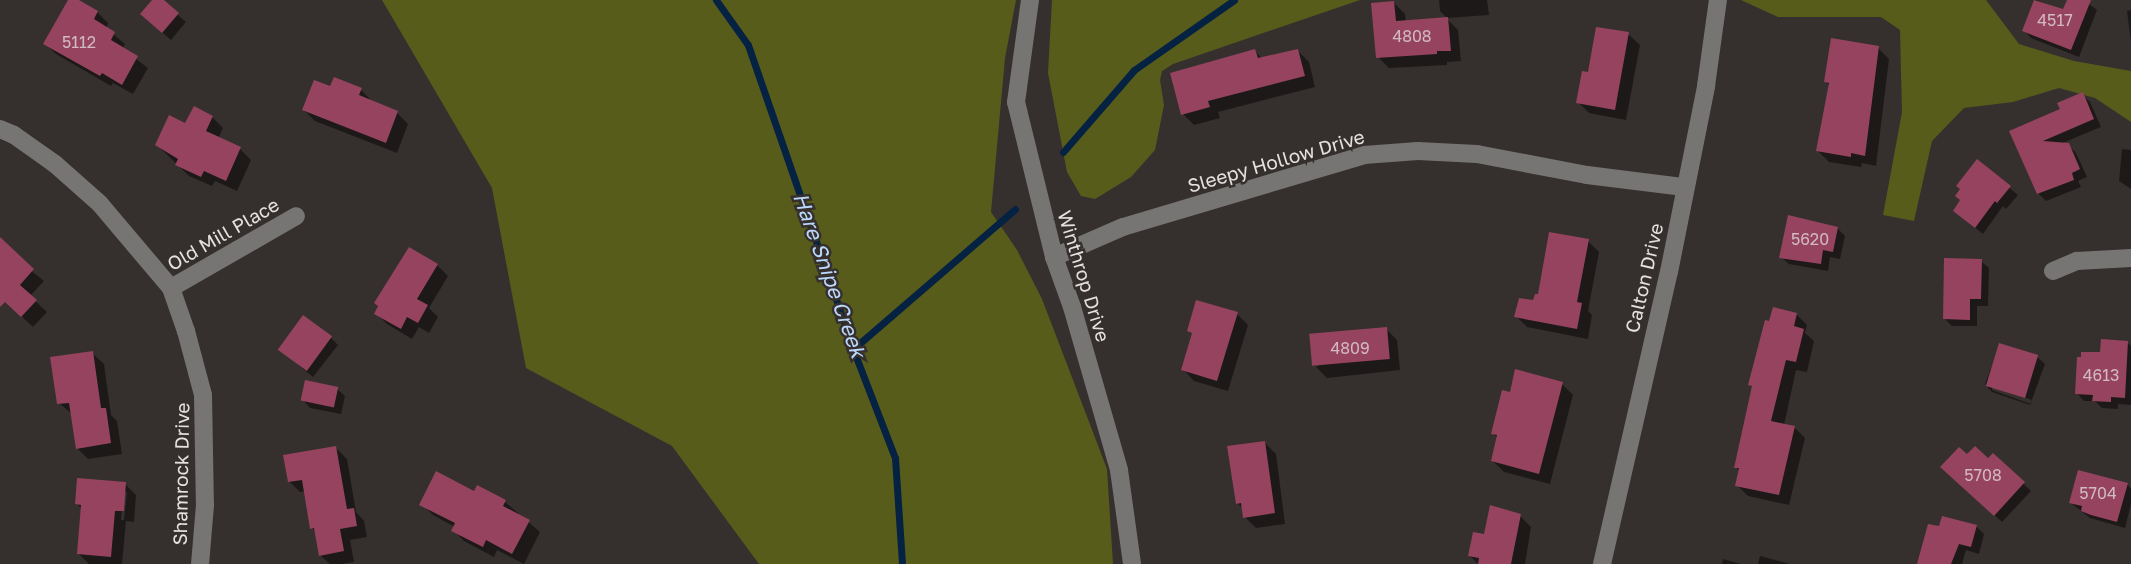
<!DOCTYPE html>
<html>
<head>
<meta charset="utf-8">
<style>
	body { margin:0 }
	#map { position:relative; width:2131px; height:564px; overflow:hidden; background:#35302e; font-family:"Golos Text",sans-serif }
	div>[style] { position:absolute }
	.green>* { inset:0; background:#585c1b }
	.shadow>* { inset:0; background:#0007 }
	.stream>* { height:7px; margin:-3.5px; padding:0 3.5px; transform-origin:3.5px; border-radius:3.5px; background:#062242 }
	.building>* { inset:0; background:#964360; transform-origin:0 0 }
	.minor>* { height:18px; margin:-9px; padding:0 9px; transform-origin:9px; border-radius:9px; background:#777474 }
	span { translate:-50% -50%; white-space:nowrap; text-align:center; line-height:1.15; -webkit-text-stroke:5px #35302e; paint-order:stroke }
	.number-label { font-size:16px; color:#d1bac0 }
	.number-label span { -webkit-text-stroke-width:0 }
	.street-label { font-size:19px; color:#e5e1e0 }
	.water-label { font-size:21px; color:#bcd8fc; font-style:italic }
</style>
</head>
<body>
<div id="map">
	<div class="green">
		<i style="clip-path:polygon(382px 0,1016px 0,1005px 58px,991px 212px,1017px 250px,1042px 299px,1107px 469px,1113px 564px,759px 564px,672px 446px,526px 368px,492px 188px)"></i>
		<i style="clip-path:polygon(1052px 0,1360px 0,1173px 64px,1162px 71px,1160px 80px,1164px 105px,1155px 150px,1131px 177px,1095px 199px,1081px 196px,1067px 172px,1048px 73px)"></i>
		<i style="clip-path:polygon(1741px 0,1986px 0,2019px 44px,2074px 61px,2131px 71px,2131px 122px,2095px 98px,2059px 88px,2013px 102px,1964px 108px,1932px 141px,1914px 221px,1883px 215px,1902px 112px,1900px 30px,1881px 17px,1778px 17px)"></i>
	</div>
	<div class="shadow">
		<i style="clip-path:polygon(70px 0,76px 0,97px 12px,108px 23px,106px 28px,125px 44px,123px 49px,148px 68px,133px 94px,113px 83px,111px 86px,56px 54px,45px 43px)"></i>
		<i style="clip-path:polygon(154px 0,161px 0,186px 22px,171px 40px,150px 22px)"></i>
		<i style="clip-path:polygon(1439px 0,1487px 0,1489px 15px,1447px 18px,1440px 11px)"></i>
		<i style="clip-path:polygon(2036px 0,2049px 5px,2060px 23px,2069px 0,2084px 0,2097px 10px,2079px 57px,2031px 38px,2024px 30px)"></i>
		<i style="clip-path:polygon(1394px 3px,1405px 14px,1406px 22px,1447px 19px,1458px 30px,1461px 61px,1447px 62px,1447px 65px,1389px 68px,1378px 57px)"></i>
		<i style="clip-path:polygon(2131px 10px,2131px 42px,2127px 11px)"></i>
		<i style="clip-path:polygon(1628px 34px,1640px 45px,1626px 120px,1589px 113px,1578px 102px,1589px 74px)"></i>
		<i style="clip-path:polygon(1878px 48px,1889px 59px,1876px 166px,1862px 163px,1861px 167px,1829px 162px,1818px 151px,1830px 86px,1826px 82px)"></i>
		<i style="clip-path:polygon(1255px 51px,1262px 59px,1298px 51px,1309px 62px,1315px 87px,1218px 112px,1220px 118px,1194px 125px,1183px 114px)"></i>
		<i style="clip-path:polygon(332px 88px,361px 90px,372px 101px,397px 113px,408px 124px,397px 153px,315px 121px,304px 110px)"></i>
		<i style="clip-path:polygon(2082px 94px,2090px 102px,2101px 127px,2060px 144px,2068px 145px,2076px 153px,2087px 177px,2078px 181px,2081px 187px,2046px 201px,2038px 193px,2012px 132px,2062px 110px)"></i>
		<i style="clip-path:polygon(212px 117px,223px 128px,218px 139px,240px 149px,251px 160px,237px 191px,215px 181px,212px 186px,189px 176px,157px 145px,186px 125px)"></i>
		<i style="clip-path:polygon(2122px 149px,2131px 150px,2131px 189px,2119px 181px)"></i>
		<i style="clip-path:polygon(1978px 162px,2018px 195px,2006px 209px,2003px 206px,1983px 234px,1963px 218px,1962px 201px)"></i>
		<i style="clip-path:polygon(1837px 228px,1845px 236px,1840px 259px,1830px 257px,1828px 271px,1789px 264px,1781px 257px)"></i>
		<i style="clip-path:polygon(1588px 241px,1599px 252px,1588px 311px,1592px 315px,1588px 339px,1527px 327px,1516px 316px,1535px 302px)"></i>
		<i style="clip-path:polygon(0 246px,44px 281px,30px 296px,47px 312px,33px 327px,0 296px)"></i>
		<i style="clip-path:polygon(1981px 261px,1989px 268px,1988px 306px,1977px 306px,1977px 326px,1952px 326px,1945px 319px)"></i>
		<i style="clip-path:polygon(437px 265px,448px 276px,429px 308px,438px 317px,429px 333px,419px 327px,412px 339px,387px 324px,376px 313px)"></i>
		<i style="clip-path:polygon(1237px 314px,1248px 325px,1228px 391px,1194px 381px,1183px 369px,1194px 335px,1189px 330px)"></i>
		<i style="clip-path:polygon(1796px 314px,1807px 325px,1805px 333px,1814px 341px,1807px 372px,1796px 370px,1784px 425px,1794px 427px,1805px 438px,1789px 505px,1748px 496px,1737px 485px,1740px 471px,1736px 467px,1753px 387px,1750px 384px)"></i>
		<i style="clip-path:polygon(1386px 329px,1397px 340px,1400px 370px,1327px 378px,1316px 367px)"></i>
		<i style="clip-path:polygon(330px 337px,338px 345px,313px 377px,279px 349px)"></i>
		<i style="clip-path:polygon(2128px 343px,2131px 346px,2131px 405px,2118px 404px,2118px 409px,2102px 408px,2095px 401px,2084px 401px,2077px 393px,2102px 354px)"></i>
		<i style="clip-path:polygon(evenodd,2000px 345px,2037px 357px,2045px 364px,2030px 405px,1992px 392px,1985px 384px,2000px 345px,1992px 386px,2032px 400px,2031px 404px,1992px 390px,1992px 386px)"></i>
		<i style="clip-path:polygon(92px 353px,104px 364px,111px 415px,117px 421px,122px 454px,88px 459px,77px 448px,72px 414px,59px 403px)"></i>
		<i style="clip-path:polygon(1562px 384px,1573px 395px,1550px 484px,1504px 472px,1493px 461px,1498px 438px,1493px 434px,1511px 394px)"></i>
		<i style="clip-path:polygon(337px 389px,345px 396px,341px 414px,310px 408px,303px 400px)"></i>
		<i style="clip-path:polygon(1265px 443px,1276px 454px,1285px 524px,1256px 528px,1245px 517px,1244px 509px,1237px 503px)"></i>
		<i style="clip-path:polygon(336px 448px,347px 459px,356px 512px,364px 521px,367px 537px,350px 540px,354px 562px,342px 564px,330px 564px,320px 555px,317px 533px,312px 528px,306px 491px,300px 492px,289px 481px)"></i>
		<i style="clip-path:polygon(1993px 455px,2031px 491px,2002px 522px,1950px 475px,1967px 457px,1989px 461px)"></i>
		<i style="clip-path:polygon(evenodd,125px 484px,136px 495px,134px 522px,126px 521px,122px 564px,89px 564px,78px 553px,82px 509px,77px 504px,125px 484px,123px 492px,127px 492px,124px 520px,121px 520px,123px 492px)"></i>
		<i style="clip-path:polygon(2127px 484px,2131px 489px,2131px 504px,2125px 528px,2090px 518px,2071px 503px)"></i>
		<i style="clip-path:polygon(475px 493px,505px 502px,540px 532px,524px 564px,497px 550px,494px 557px,464px 541px,453px 530px,455px 527px,433px 515px,422px 504px)"></i>
		<i style="clip-path:polygon(1520px 516px,1531px 527px,1525px 564px,1478px 564px,1470px 556px,1485px 536px)"></i>
		<i style="clip-path:polygon(1977px 527px,1984px 534px,1979px 554px,1966px 550px,1962px 564px,1919px 564px,1940px 529px)"></i>
		<i style="clip-path:polygon(1760px 556px,1790px 564px,1758px 564px)"></i>
		<i style="clip-path:polygon(1723px 559px,1741px 564px,1722px 564px)"></i>
	</div>
	<div class="stream">
		<i style="left:716px;top:0;width:55px;rotate:54.6deg"></i>
		<i style="left:748px;top:45px;width:322px;rotate:70.9deg"></i>
		<i style="left:853px;top:349px;width:117px;rotate:68.9deg"></i>
		<i style="left:895px;top:458px;width:106px;rotate:86.2deg"></i>
		<i style="left:1063px;top:152px;width:108px;rotate:-49.1deg"></i>
		<i style="left:1134px;top:70px;width:122px;rotate:-35deg"></i>
		<i style="left:853px;top:349px;width:214px;rotate:-40.8deg"></i>
	</div>
	<div class="building">
		<i style="clip-path:polygon(68px 0,79px 0,98px 11px,94px 19px,115px 32px,111px 40px,138px 56px,122px 85px,102px 73px,100px 76px,43px 44px)"></i>
		<i style="clip-path:polygon(152px 0,164px 0,179px 13px,162px 33px,140px 14px)"></i>
		<i style="clip-path:polygon(2034px 0,2063px 9px,2067px 0,2091px 0,2071px 50px,2022px 31px)"></i>
		<i style="clip-path:polygon(1394px 1px,1396px 21px,1448px 17px,1451px 51px,1437px 51px,1437px 54px,1376px 58px,1371px 3px)"></i>
		<i style="clip-path:polygon(1596px 27px,1629px 32px,1615px 110px,1576px 103px,1582px 71px,1588px 72px)"></i>
		<i style="clip-path:polygon(1831px 38px,1879px 46px,1865px 156px,1851px 153px,1851px 157px,1816px 151px,1829px 83px,1824px 82px)"></i>
		<i style="clip-path:polygon(1255px 49px,1258px 58px,1298px 49px,1305px 76px,1208px 101px,1210px 107px,1181px 115px,1170px 73px)"></i>
		<i style="clip-path:polygon(334px 77px,362px 88px,359px 95px,398px 111px,386px 143px,302px 110px,314px 80px,330px 86px)"></i>
		<i style="clip-path:polygon(2083px 92px,2094px 119px,2043px 141px,2069px 143px,2080px 169px,2072px 173px,2074px 180px,2037px 194px,2009px 131px,2060px 109px,2057px 103px)"></i>
		<i style="clip-path:polygon(194px 106px,213px 116px,206px 131px,241px 147px,226px 181px,204px 171px,201px 177px,175px 165px,178px 159px,155px 145px,169px 115px,185px 123px)"></i>
		<i style="clip-path:polygon(1977px 159px,2011px 186px,1997px 203px,1995px 201px,1975px 228px,1953px 211px,1960px 200px,1955px 196px,1960px 189px,1956px 186px)"></i>
		<i style="clip-path:polygon(1788px 215px,1838px 227px,1833px 252px,1823px 250px,1821px 264px,1779px 258px)"></i>
		<i style="clip-path:polygon(1549px 232px,1589px 239px,1577px 302px,1582px 303px,1577px 329px,1514px 317px,1519px 298px,1533px 300px,1535px 294px,1538px 294px)"></i>
		<i style="clip-path:polygon(0 237px,34px 269px,20px 285px,37px 300px,21px 317px,5px 302px,0 307px)"></i>
		<i style="clip-path:polygon(409px 247px,438px 264px,417px 299px,428px 305px,418px 323px,407px 317px,401px 329px,374px 314px,378px 306px,374px 303px)"></i>
		<i style="clip-path:polygon(1944px 258px,1982px 259px,1981px 299px,1970px 299px,1970px 320px,1943px 319px)"></i>
		<i style="clip-path:polygon(1196px 300px,1238px 312px,1217px 381px,1181px 370px,1192px 333px,1187px 331px)"></i>
		<i style="clip-path:polygon(1773px 307px,1797px 313px,1794px 326px,1804px 329px,1796px 362px,1786px 360px,1771px 421px,1795px 426px,1779px 495px,1735px 486px,1739px 468px,1734px 468px,1752px 386px,1748px 385px,1765px 320px,1769px 321px)"></i>
		<i style="left:303px;top:315px;width:36px;height:43px;rotate:36deg"></i>
		<i style="left:1387px;top:327px;width:32px;height:78px;rotate:85deg"></i>
		<i style="clip-path:polygon(2101px 339px,2128px 341px,2125px 398px,2111px 397px,2111px 402px,2092px 401px,2093px 395px,2075px 394px,2077px 357px,2081px 357px,2081px 352px,2100px 352px)"></i>
		<i style="left:1999px;top:343px;width:41px;height:45px;rotate:17deg"></i>
		<i style="clip-path:polygon(93px 351px,101px 408px,106px 408px,111px 443px,76px 449px,69px 403px,57px 404px,50px 357px)"></i>
		<i style="clip-path:polygon(1515px 369px,1563px 382px,1539px 474px,1491px 461px,1497px 435px,1491px 434px,1502px 390px,1510px 392px)"></i>
		<i style="left:305px;top:380px;width:34px;height:21px;rotate:12deg"></i>
		<i style="clip-path:polygon(1265px 441px,1275px 513px,1243px 518px,1241px 503px,1236px 504px,1227px 446px)"></i>
		<i style="clip-path:polygon(336px 446px,347px 509px,354px 508px,357px 526px,340px 529px,344px 551px,319px 556px,314px 528px,310px 529px,302px 480px,288px 482px,283px 455px)"></i>
		<i style="clip-path:polygon(1975px 446px,1988px 458px,1993px 453px,2025px 482px,1994px 516px,1940px 467px,1959px 447px,1967px 454px)"></i>
		<i style="clip-path:polygon(2078px 470px,2128px 483px,2117px 522px,2091px 515px,2081px 511px,2082px 506px,2069px 503px)"></i>
		<i style="clip-path:polygon(436px 471px,474px 491px,477px 485px,506px 500px,503px 506px,530px 520px,512px 554px,486px 540px,483px 547px,451px 531px,455px 523px,419px 505px)"></i>
		<i style="clip-path:polygon(77px 478px,126px 482px,124px 511px,115px 511px,111px 557px,77px 554px,81px 505px,75px 504px)"></i>
		<i style="clip-path:polygon(1490px 505px,1521px 514px,1511px 564px,1478px 564px,1479px 558px,1468px 556px,1473px 532px,1484px 534px)"></i>
		<i style="clip-path:polygon(1942px 516px,1977px 525px,1971px 547px,1959px 544px,1951px 564px,1917px 564px,1928px 524px,1939px 526px)"></i>
	</div>
	<div class="minor">
		<i style="left:1030px;top:0;width:103px;rotate:97.8deg"></i>
		<i style="left:1016px;top:102px;width:160px;rotate:76.2deg"></i>
		<i style="left:1054px;top:257px;width:53px;rotate:70.2deg"></i>
		<i style="left:1072px;top:307px;width:170px;rotate:73.9deg"></i>
		<i style="left:1119px;top:470px;width:95px;rotate:82.1deg"></i>
		<i style="left:0;top:129px;width:15px;rotate:23deg"></i>
		<i style="left:14px;top:135px;width:50px;rotate:35.3deg"></i>
		<i style="left:55px;top:164px;width:60px;rotate:41.6deg"></i>
		<i style="left:100px;top:204px;width:110px;rotate:49.8deg"></i>
		<i style="left:171px;top:288px;width:46px;rotate:70.8deg"></i>
		<i style="left:186px;top:331px;width:66px;rotate:75.1deg"></i>
		<i style="left:203px;top:395px;width:110px;rotate:89deg"></i>
		<i style="left:205px;top:505px;width:59px;rotate:94.8deg"></i>
		<i style="left:1054px;top:257px;width:75px;rotate:-23.5deg"></i>
		<i style="left:1123px;top:227px;width:252px;rotate:-16.6deg"></i>
		<i style="left:1364px;top:155px;width:54px;rotate:-4.2deg"></i>
		<i style="left:1418px;top:151px;width:59px;rotate:2.9deg"></i>
		<i style="left:1477px;top:154px;width:112px;rotate:10.8deg"></i>
		<i style="left:1587px;top:175px;width:98px;rotate:7.1deg"></i>
		<i style="left:2053px;top:271px;width:26px;rotate:-23deg"></i>
		<i style="left:2077px;top:261px;width:54px;rotate:-3.2deg"></i>
		<i style="left:171px;top:288px;width:144px;rotate:-29.9deg"></i>
		<i style="left:1602px;top:564px;width:300px;rotate:-77.1deg"></i>
		<i style="left:1669px;top:272px;width:190px;rotate:-78.7deg"></i>
		<i style="left:1706px;top:86px;width:87px;rotate:-82.1deg"></i>
	</div>
	<div class="number-label">
		<span style="left:2055px;top:20px">4517</span>
		<span style="left:1412px;top:36px">4808</span>
		<span style="left:79px;top:42px">5112</span>
		<span style="left:1810px;top:239px">5620</span>
		<span style="left:1350px;top:348px">4809</span>
		<span style="left:2101px;top:375px">4613</span>
		<span style="left:1983px;top:475px">5708</span>
		<span style="left:2098px;top:493px">5704</span>
	</div>
	<div class="street-label">
		<span style="left:1276px;top:161px;rotate:-16deg">Sleepy Hollow Drive</span>
		<span style="left:223px;top:234px;rotate:-30deg">Old Mill Place</span>
		<span style="left:1084px;top:276px;rotate:73deg">Winthrop Drive</span>
		<span style="left:1644px;top:278px;rotate:-77deg">Calton Drive</span>
		<span style="left:181px;top:474px;rotate:-89deg">Shamrock Drive</span>
	</div>
	<div class="water-label">
		<span style="left:830px;top:275px;rotate:70deg">Hare Snipe Creek</span>
	</div>
</div>
</body>
</html>
